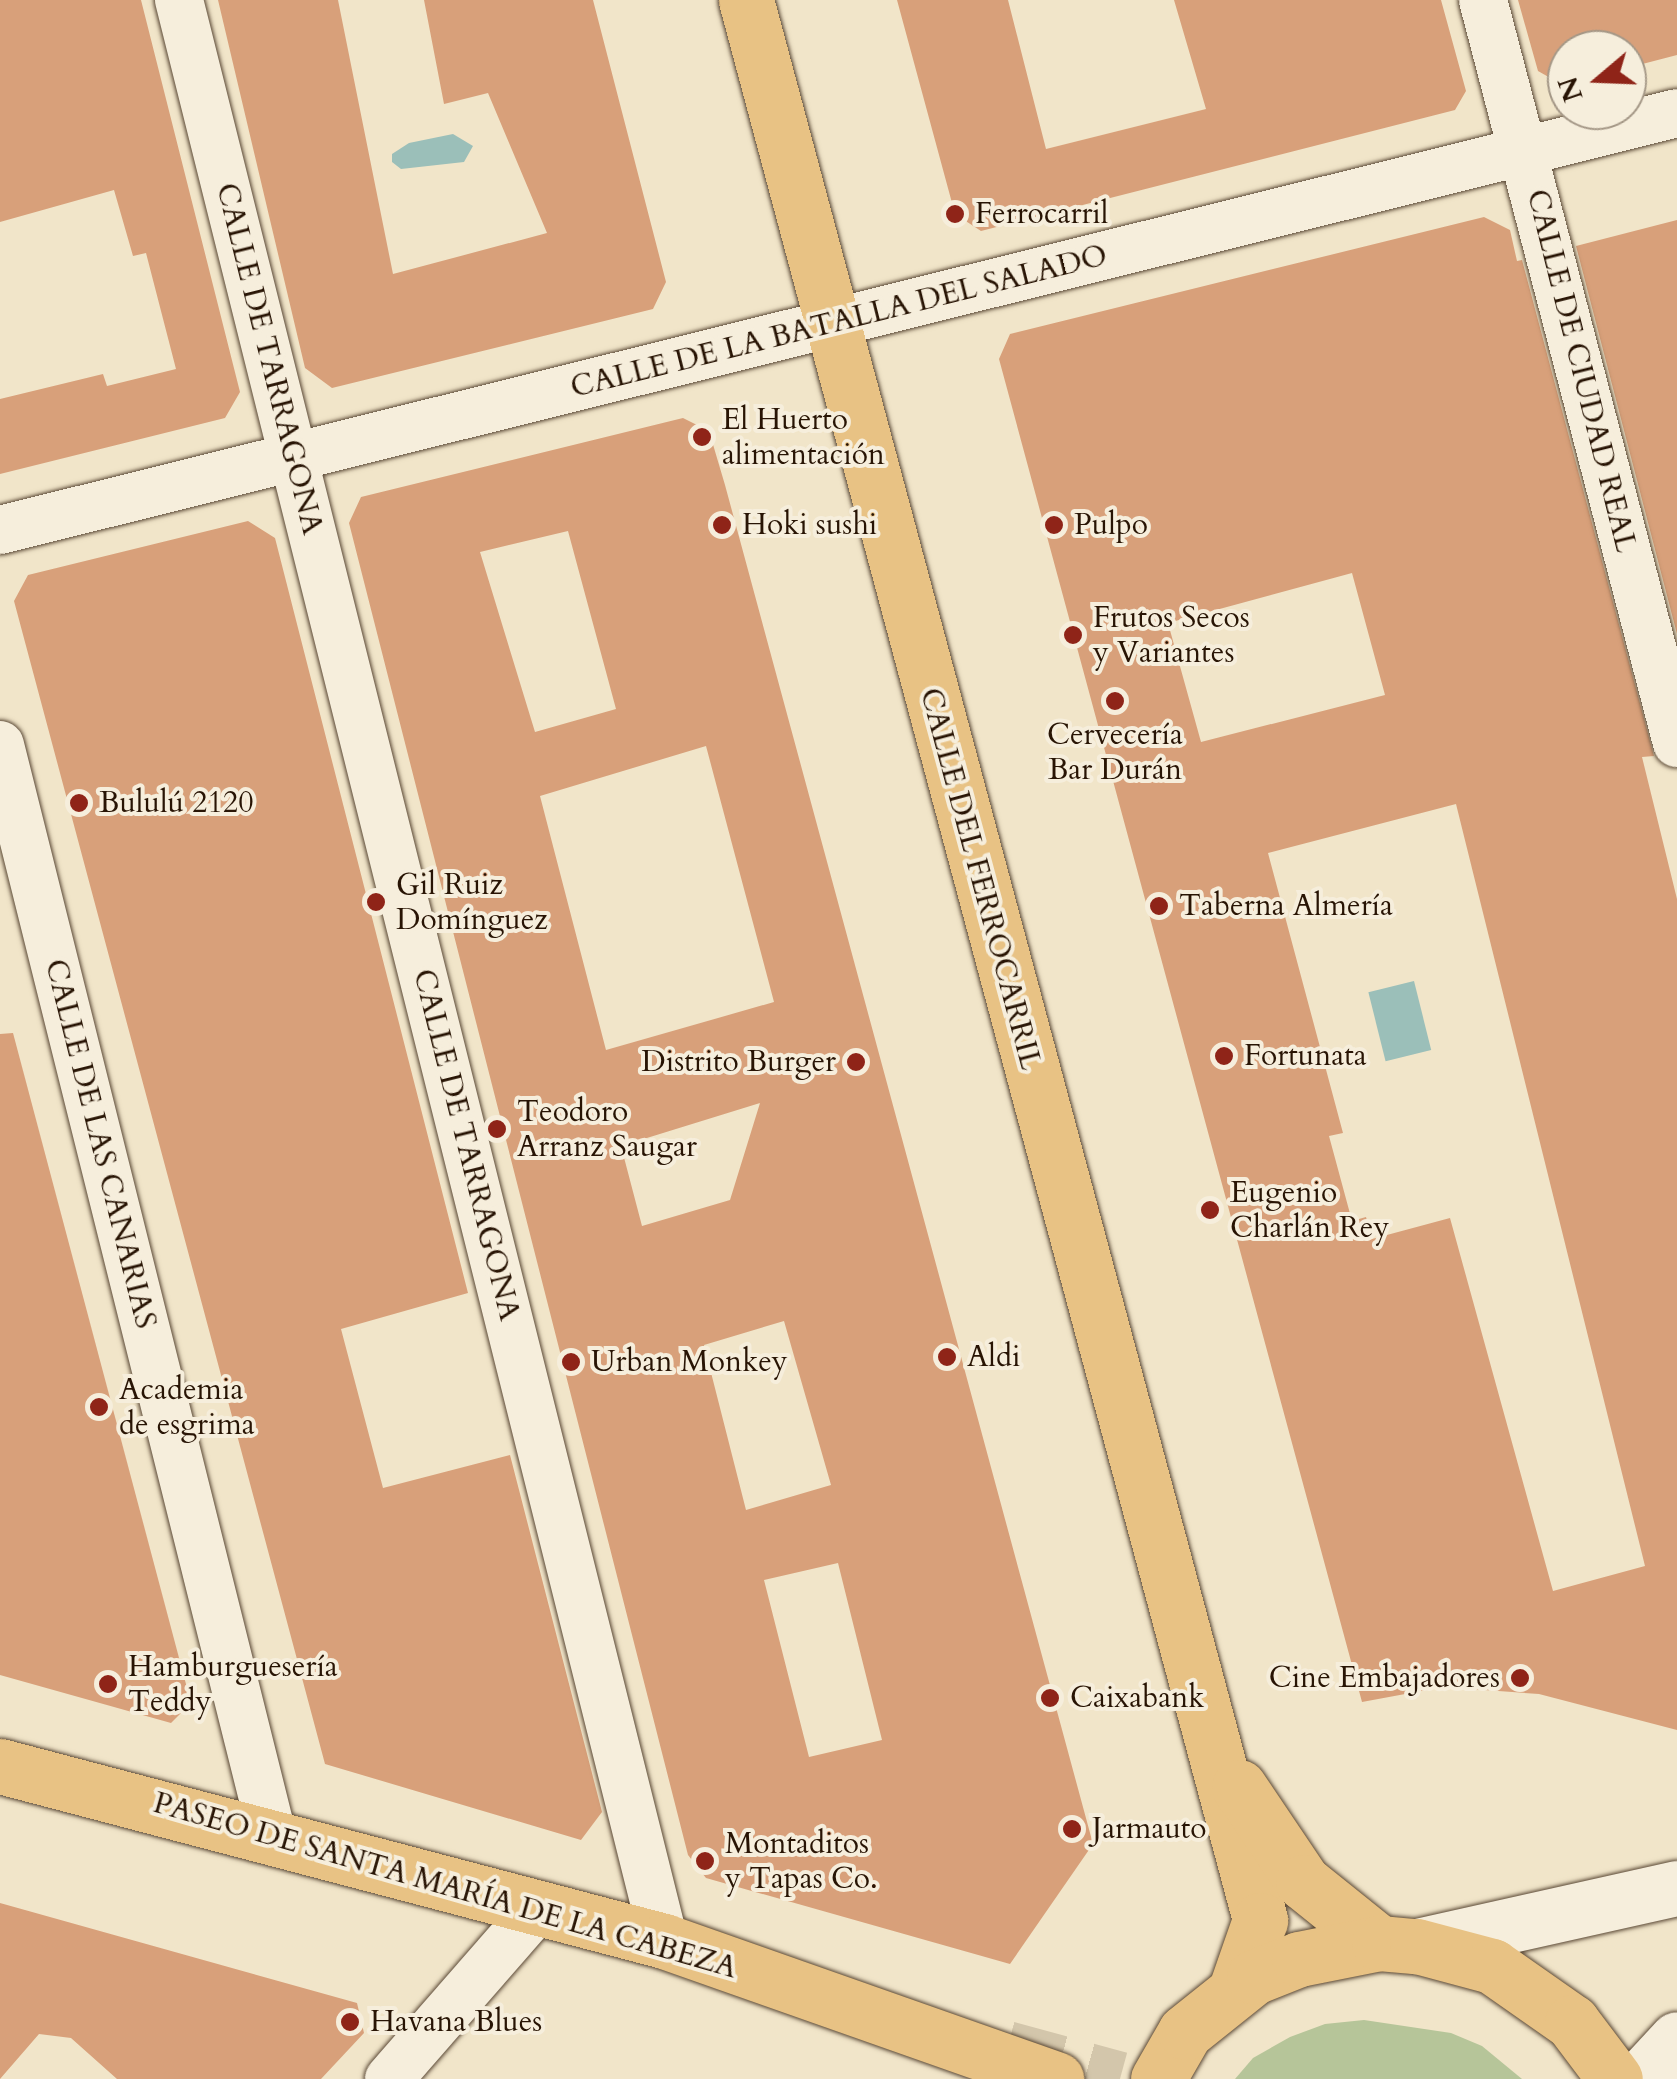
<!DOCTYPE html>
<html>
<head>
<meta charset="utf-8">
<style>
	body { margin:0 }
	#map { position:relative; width:1677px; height:2079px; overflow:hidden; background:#f1e5c9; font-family:Cardo,serif }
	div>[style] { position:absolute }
	.green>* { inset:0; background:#b6c599 }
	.water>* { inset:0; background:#9bbfb9; transform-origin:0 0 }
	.building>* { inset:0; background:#d8a07a }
	.primary-tunnel>* { height:55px; margin-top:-27.5px; transform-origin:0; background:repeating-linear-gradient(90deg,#d3c6ab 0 55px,transparent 0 83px) }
	.roads { filter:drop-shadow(0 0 2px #5a4835) drop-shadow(0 0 2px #5a4835) }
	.minor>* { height:48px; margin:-24px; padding:0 24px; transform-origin:24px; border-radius:24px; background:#f6eedc }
	.secondary>* { height:55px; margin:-27.5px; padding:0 27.5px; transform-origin:27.5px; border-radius:27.5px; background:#f6eedc }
	.primary>* { height:55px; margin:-27.5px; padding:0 27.5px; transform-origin:27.5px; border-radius:27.5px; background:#e8c284 }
	.dots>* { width:28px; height:28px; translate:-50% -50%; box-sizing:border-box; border:5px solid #f6eedc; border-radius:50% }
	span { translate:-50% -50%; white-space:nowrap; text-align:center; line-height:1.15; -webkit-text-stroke:8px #f6eedc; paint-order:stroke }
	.poi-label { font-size:30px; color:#281404 }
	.left { translate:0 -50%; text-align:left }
	.right { translate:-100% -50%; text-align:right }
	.street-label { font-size:30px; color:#281404 }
	.north { position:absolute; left:1547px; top:30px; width:100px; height:100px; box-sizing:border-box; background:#f6eedc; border:2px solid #a49786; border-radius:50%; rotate:251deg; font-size:28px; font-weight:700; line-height:40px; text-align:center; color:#281404 }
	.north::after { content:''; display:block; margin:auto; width:35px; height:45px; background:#8f2418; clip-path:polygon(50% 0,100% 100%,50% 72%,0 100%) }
</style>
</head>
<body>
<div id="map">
	<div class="green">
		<i style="clip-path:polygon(1364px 2020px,1451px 2033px,1482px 2046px,1522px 2079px,1235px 2079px,1253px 2058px,1290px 2037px,1325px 2024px)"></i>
	</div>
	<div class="water">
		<i style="clip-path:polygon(453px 134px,473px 146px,464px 162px,401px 169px,392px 162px,392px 154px,409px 143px)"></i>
		<i style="left:1414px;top:981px;width:71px;height:47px;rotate:76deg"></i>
	</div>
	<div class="building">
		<i style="clip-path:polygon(0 0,141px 0,240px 392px,225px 418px,0 474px,0 399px,103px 374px,107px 386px,176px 369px,146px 253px,133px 256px,114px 190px,0 222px)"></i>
		<i style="clip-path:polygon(218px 0,338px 0,393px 274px,547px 233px,488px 93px,444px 104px,424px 0,593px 0,666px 282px,653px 309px,332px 388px,305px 368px)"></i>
		<i style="clip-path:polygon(897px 0,1008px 0,1046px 149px,1206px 109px,1174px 0,1441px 0,1466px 91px,1455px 110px,981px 231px,955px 214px)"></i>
		<i style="clip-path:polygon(1518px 0,1677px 0,1677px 55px,1627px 68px,1627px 50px,1567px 50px,1567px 83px,1561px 84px,1538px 71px)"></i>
		<i style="clip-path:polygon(evenodd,1484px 217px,1510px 230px,1517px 261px,1522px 260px,1654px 756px,1642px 757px,1677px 899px,1677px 1730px,1539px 1694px,1443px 1687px,1362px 1702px,999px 359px,1010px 334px,1484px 217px,1352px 573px,1385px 695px,1201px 742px,1168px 623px,1352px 573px,1484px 217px,1456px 804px,1645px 1566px,1553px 1591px,1450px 1218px,1372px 1239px,1366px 1217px,1352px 1221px,1329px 1136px,1343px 1133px,1268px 853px,1456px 804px)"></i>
		<i style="clip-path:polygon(1677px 220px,1677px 634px,1576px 246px)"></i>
		<i style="clip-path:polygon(evenodd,683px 418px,709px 431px,725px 485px,1093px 1844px,1010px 1964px,706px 1878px,688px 1855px,349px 523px,361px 497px,683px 418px,568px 531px,616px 709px,535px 732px,480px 552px,568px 531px,683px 418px,706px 746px,774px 1002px,606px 1050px,540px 796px,706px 746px,683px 418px,760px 1103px,730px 1200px,642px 1226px,621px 1146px,760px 1103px,683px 418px,784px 1321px,831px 1485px,746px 1510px,704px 1345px,784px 1321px,683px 418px,838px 1563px,882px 1740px,809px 1757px,764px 1580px,838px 1563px)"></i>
		<i style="clip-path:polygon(248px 521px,275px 538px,468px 1293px,341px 1329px,383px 1488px,510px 1455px,602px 1812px,581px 1840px,325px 1764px,14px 601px,28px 575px)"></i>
		<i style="clip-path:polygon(13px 1033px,191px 1703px,171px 1723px,0 1675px,0 1034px)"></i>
		<i style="clip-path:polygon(0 1903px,357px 2003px,364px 2033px,321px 2079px,117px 2079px,71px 2038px,39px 2034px,0 2079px)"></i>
	</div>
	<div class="primary-tunnel">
		<i style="left:1007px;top:2048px;width:117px;rotate:15.3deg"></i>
	</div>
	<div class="roads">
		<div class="minor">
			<i style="left:179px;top:0;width:2001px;rotate:75.97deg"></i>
			<i style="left:1483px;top:0;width:768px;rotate:75.37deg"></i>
			<i style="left:0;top:530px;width:1728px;rotate:-13.96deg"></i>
			<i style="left:0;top:745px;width:1122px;rotate:75.98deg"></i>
			<i style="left:389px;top:2079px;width:227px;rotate:-48.9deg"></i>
		</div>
		<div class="secondary">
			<i style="left:1417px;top:1946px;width:266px;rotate:-12.6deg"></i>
			<i style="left:1640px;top:2079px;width:54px;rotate:-47.2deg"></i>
		</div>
		<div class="primary">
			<i style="left:746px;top:0;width:1988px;rotate:75.01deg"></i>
			<i style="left:1260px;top:1920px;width:73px;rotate:109.2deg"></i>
			<i style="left:0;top:1766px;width:687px;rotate:14.76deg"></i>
			<i style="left:664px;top:1941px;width:416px;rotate:19.4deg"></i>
			<i style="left:1239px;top:1787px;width:115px;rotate:56deg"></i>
			<i style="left:1303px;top:1882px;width:97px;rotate:38.8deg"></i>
			<i style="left:1158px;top:2079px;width:54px;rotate:-60.1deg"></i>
			<i style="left:1185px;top:2032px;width:88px;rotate:-38.6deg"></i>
			<i style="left:1254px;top:1977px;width:48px;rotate:-21.8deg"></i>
			<i style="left:1299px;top:1959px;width:82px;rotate:-11.3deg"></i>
			<i style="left:1379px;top:1943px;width:38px;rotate:5deg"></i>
			<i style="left:1417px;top:1946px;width:78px;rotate:14.9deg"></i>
			<i style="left:1492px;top:1966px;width:98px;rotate:35deg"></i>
			<i style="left:1572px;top:2022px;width:71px;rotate:53deg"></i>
		</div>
	</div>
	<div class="dots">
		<i style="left:955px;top:214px;background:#8f2418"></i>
		<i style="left:702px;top:437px;background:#8f2418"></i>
		<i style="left:722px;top:525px;background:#8f2418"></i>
		<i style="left:1054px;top:525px;background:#8f2418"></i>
		<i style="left:1073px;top:635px;background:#8f2418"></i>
		<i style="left:1115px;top:701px;background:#8f2418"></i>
		<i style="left:79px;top:803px;background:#8f2418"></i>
		<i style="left:376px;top:902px;background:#8f2418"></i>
		<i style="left:1159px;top:906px;background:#8f2418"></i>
		<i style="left:1224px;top:1056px;background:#8f2418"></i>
		<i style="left:856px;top:1062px;background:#8f2418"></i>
		<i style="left:497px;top:1129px;background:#8f2418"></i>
		<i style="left:1210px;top:1210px;background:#8f2418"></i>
		<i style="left:947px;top:1357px;background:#8f2418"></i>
		<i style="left:571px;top:1362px;background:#8f2418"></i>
		<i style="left:99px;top:1407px;background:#8f2418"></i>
		<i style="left:1520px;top:1678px;background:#8f2418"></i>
		<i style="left:108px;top:1684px;background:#8f2418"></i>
		<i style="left:1050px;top:1698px;background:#8f2418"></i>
		<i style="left:1072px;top:1829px;background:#8f2418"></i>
		<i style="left:705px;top:1861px;background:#8f2418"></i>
		<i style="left:350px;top:2022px;background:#8f2418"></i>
	</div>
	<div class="poi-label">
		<span class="left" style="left:975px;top:214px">Ferrocarril</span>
		<span class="left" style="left:722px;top:437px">El Huerto<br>alimentación</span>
		<span class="left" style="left:742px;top:525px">Hoki sushi</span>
		<span class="left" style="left:1074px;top:525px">Pulpo</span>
		<span class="left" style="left:1093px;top:635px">Frutos Secos<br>y Variantes</span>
		<span style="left:1115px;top:752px">Cervecería<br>Bar Durán</span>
		<span class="left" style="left:99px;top:803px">Bululú 2120</span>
		<span class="left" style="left:396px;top:902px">Gil Ruiz<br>Domínguez</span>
		<span class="left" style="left:1179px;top:906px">Taberna Almería</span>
		<span class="left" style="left:1244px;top:1056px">Fortunata</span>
		<span class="right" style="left:836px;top:1062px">Distrito Burger</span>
		<span class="left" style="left:517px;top:1129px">Teodoro<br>Arranz Saugar</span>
		<span class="left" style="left:1230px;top:1210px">Eugenio<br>Charlán Rey</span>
		<span class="left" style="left:967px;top:1357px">Aldi</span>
		<span class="left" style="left:591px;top:1362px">Urban Monkey</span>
		<span class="left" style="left:119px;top:1407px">Academia<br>de esgrima</span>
		<span class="left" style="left:128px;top:1684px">Hamburguesería<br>Teddy</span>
		<span class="right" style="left:1500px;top:1678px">Cine Embajadores</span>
		<span class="left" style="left:1070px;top:1698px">Caixabank</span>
		<span class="left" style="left:1092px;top:1829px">Jarmauto</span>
		<span class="left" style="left:725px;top:1861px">Montaditos<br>y Tapas Co.</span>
		<span class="left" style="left:370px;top:2022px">Havana Blues</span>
	</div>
	<div class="street-label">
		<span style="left:839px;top:322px;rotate:-14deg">CALLE DE LA BATALLA DEL SALADO</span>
		<span style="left:269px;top:359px;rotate:76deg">CALLE DE TARRAGONA</span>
		<span style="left:1581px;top:371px;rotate:76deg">CALLE DE CIUDAD REAL</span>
		<span style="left:980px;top:879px;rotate:75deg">CALLE DEL FERROCARRIL</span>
		<span style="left:100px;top:1144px;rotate:76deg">CALLE DE LAS CANARIAS</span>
		<span style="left:466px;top:1145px;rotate:76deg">CALLE DE TARRAGONA</span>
		<span style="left:445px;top:1886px;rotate:16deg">PASEO DE SANTA MARÍA DE LA CABEZA</span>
	</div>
	<div class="north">N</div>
</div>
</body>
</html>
